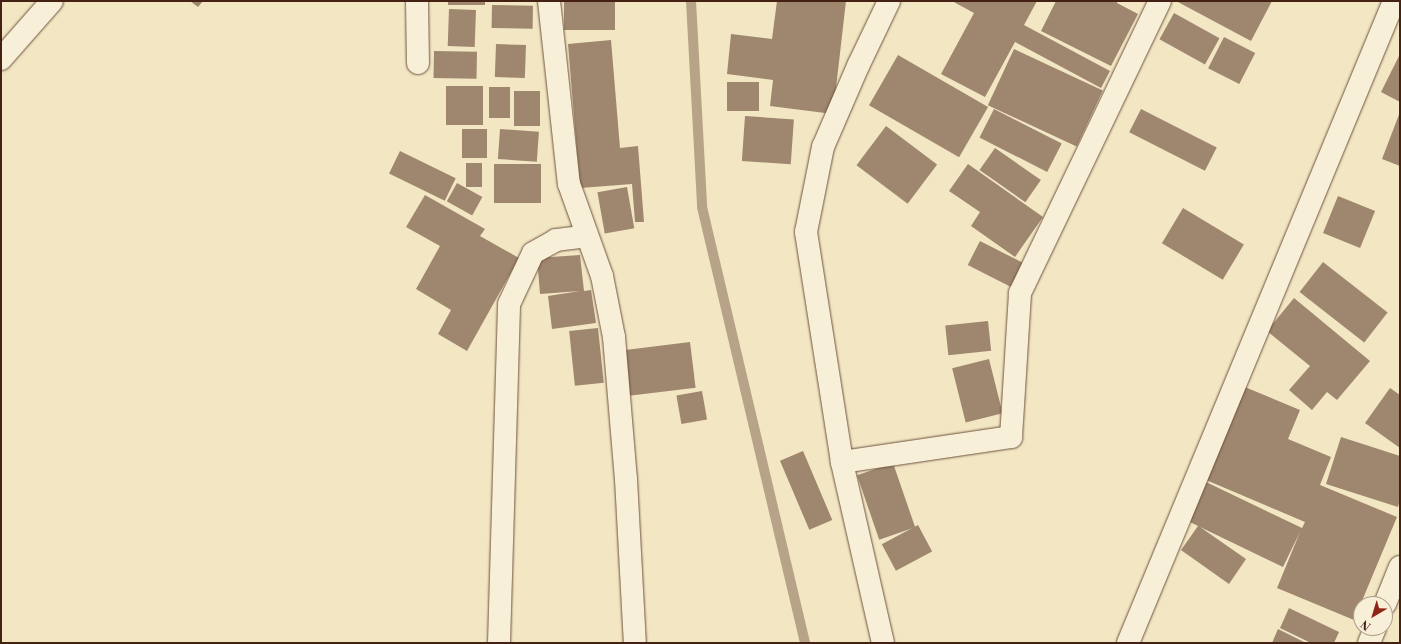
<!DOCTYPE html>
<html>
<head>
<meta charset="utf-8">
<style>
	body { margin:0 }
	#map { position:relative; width:1401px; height:644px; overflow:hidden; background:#f2e6c3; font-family:"Libre Bodoni",serif }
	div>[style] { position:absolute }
	.stream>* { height:10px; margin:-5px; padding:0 5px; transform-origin:5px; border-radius:5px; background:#b7a387 }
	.building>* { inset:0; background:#9e876e; transform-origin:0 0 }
	.roads { filter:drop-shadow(0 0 1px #70523e) drop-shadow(0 0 1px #70523e) }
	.minor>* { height:22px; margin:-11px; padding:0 11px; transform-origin:11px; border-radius:11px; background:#f7efd8 }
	span { translate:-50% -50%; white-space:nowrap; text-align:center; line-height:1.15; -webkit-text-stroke:3px #f7efd8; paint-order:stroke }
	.frame { position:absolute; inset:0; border:2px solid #442112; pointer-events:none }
	.north { position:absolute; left:1353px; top:596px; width:40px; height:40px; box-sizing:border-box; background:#f7efd8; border:1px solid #af9d89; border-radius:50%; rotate:218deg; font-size:11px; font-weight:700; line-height:16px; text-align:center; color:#442112 }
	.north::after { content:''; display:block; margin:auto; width:14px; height:18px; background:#8f2418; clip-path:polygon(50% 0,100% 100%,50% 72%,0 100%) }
</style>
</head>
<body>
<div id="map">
	<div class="stream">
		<i style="left:691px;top:1px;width:206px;rotate:86.9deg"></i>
		<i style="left:702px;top:207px;width:448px;rotate:76.7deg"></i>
	</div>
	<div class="building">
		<i style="clip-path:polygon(190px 1px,203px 1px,198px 7px)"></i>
		<i style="left:448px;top:1px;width:37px;height:4px"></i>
		<i style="left:564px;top:1px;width:51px;height:29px"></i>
		<i style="clip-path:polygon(777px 1px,846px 1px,833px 114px,770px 106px,773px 80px,727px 74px,731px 34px,772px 39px)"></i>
		<i style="clip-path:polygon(952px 1px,1037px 1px,1024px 25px,1110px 71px,1101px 88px,1015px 42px,985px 97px,941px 74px,974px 13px)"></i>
		<i style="clip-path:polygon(1056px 1px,1117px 1px,1117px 3px,1138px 14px,1111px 66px,1041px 31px)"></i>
		<i style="clip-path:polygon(1176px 1px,1272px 1px,1251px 41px)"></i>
		<i style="left:492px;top:5px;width:41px;height:23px;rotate:1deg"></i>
		<i style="left:449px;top:9px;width:27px;height:37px;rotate:2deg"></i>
		<i style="left:1174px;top:13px;width:52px;height:30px;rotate:29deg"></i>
		<i style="left:1224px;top:37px;width:35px;height:35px;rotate:27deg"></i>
		<i style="clip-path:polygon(611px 40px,620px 148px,638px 146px,644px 222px,635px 222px,632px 184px,580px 188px,568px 44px)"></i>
		<i style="left:496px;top:44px;width:30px;height:33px;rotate:2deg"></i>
		<i style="left:1014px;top:49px;width:98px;height:62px;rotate:25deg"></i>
		<i style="left:434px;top:51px;width:43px;height:27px;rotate:1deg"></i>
		<i style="clip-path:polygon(1400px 54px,1400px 102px,1381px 92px)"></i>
		<i style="left:898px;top:55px;width:104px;height:58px;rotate:30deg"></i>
		<i style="left:727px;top:82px;width:32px;height:29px"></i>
		<i style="left:446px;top:86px;width:37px;height:39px"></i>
		<i style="left:489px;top:87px;width:21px;height:31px"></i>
		<i style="left:514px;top:91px;width:26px;height:35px"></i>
		<i style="left:994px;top:109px;width:76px;height:32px;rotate:27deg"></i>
		<i style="left:1141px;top:109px;width:85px;height:26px;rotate:27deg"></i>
		<i style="clip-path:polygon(1400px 112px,1400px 166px,1382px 159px)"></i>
		<i style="left:745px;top:116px;width:49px;height:45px;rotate:4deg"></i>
		<i style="left:886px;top:126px;width:64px;height:49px;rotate:37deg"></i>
		<i style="left:462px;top:129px;width:25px;height:29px"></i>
		<i style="left:500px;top:129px;width:39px;height:30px;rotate:4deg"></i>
		<i style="left:995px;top:148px;width:56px;height:27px;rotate:35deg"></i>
		<i style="left:400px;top:151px;width:62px;height:25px;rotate:26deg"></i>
		<i style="left:466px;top:163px;width:16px;height:24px"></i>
		<i style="left:494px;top:164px;width:47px;height:39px"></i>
		<i style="clip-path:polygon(968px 164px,1043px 217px,1015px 257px,971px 226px,980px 212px,949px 191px)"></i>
		<i style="left:457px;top:183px;width:29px;height:21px;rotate:29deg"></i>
		<i style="left:627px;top:187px;width:42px;height:30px;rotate:80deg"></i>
		<i style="clip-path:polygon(425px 195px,485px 229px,480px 236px,519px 258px,467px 351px,438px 334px,451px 310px,416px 289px,440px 246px,406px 227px)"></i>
		<i style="left:1338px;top:196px;width:40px;height:40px;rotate:22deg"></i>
		<i style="left:1183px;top:208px;width:71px;height:41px;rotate:31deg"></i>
		<i style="left:980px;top:241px;width:48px;height:27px;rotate:27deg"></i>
		<i style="clip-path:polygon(580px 255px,584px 291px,591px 290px,596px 323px,552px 329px,548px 296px,580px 291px,540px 294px,537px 258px)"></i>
		<i style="left:1323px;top:262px;width:82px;height:38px;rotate:38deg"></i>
		<i style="clip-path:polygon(1294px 298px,1370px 361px,1337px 400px,1327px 392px,1312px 410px,1289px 390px,1310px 366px,1267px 331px)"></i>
		<i style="left:988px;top:321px;width:30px;height:43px;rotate:84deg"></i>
		<i style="left:598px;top:328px;width:55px;height:29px;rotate:84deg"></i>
		<i style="left:690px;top:342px;width:46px;height:69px;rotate:83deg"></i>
		<i style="left:989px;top:359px;width:56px;height:38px;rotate:76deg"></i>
		<i style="clip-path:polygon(1240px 385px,1300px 410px,1288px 439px,1331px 457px,1320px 485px,1397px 517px,1354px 620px,1277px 588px,1300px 532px,1283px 567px,1200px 527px,1246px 559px,1229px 584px,1181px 550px,1198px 526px,1188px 521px,1206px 482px,1302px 528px,1305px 522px,1199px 477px)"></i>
		<i style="clip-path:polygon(1390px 388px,1400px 395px,1400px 448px,1365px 423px)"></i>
		<i style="left:702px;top:391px;width:29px;height:26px;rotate:80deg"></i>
		<i style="clip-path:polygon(1341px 437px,1400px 456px,1400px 499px,1398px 507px,1326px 484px)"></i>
		<i style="left:803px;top:451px;width:75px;height:25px;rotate:67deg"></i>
		<i style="left:893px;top:463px;width:68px;height:38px;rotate:71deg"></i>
		<i style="left:918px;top:525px;width:30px;height:41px;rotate:62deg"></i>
		<i style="clip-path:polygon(1289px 608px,1339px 632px,1334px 643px,1311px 643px,1280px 628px)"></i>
		<i style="clip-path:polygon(1278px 629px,1306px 643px,1272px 643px)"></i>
	</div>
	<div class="roads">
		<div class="minor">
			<i style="left:417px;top:1px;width:62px;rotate:89.1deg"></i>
			<i style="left:549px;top:1px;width:184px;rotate:83.8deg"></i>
			<i style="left:569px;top:184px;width:98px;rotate:70.3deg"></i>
			<i style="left:602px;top:276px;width:62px;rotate:78.9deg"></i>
			<i style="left:614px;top:337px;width:143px;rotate:85.2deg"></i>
			<i style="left:626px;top:479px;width:164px;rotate:86.9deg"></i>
			<i style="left:1px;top:59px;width:77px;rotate:-48.7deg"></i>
			<i style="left:842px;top:462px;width:171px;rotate:-8.4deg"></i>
			<i style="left:1011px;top:437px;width:144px;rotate:-86.4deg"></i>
			<i style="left:1020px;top:293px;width:324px;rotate:-64.4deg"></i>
			<i style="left:1385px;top:604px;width:40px;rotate:-68deg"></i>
			<i style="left:499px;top:643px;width:339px;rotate:-88.3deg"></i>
			<i style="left:509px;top:304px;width:56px;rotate:-64.8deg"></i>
			<i style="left:533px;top:253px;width:26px;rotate:-29deg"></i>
			<i style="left:556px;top:240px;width:31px;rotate:-7deg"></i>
			<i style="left:883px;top:643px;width:186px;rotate:-102.8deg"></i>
			<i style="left:842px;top:462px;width:233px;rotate:-98.9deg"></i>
			<i style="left:806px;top:232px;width:87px;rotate:-78.7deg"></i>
			<i style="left:823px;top:147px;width:90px;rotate:-66.6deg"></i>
			<i style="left:859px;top:64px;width:70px;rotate:-64.5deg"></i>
			<i style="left:1128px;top:643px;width:695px;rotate:-67.49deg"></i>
			<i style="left:1369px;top:643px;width:16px;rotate:-68deg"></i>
		</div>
	</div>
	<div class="frame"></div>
	<div class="north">N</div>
</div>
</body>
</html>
